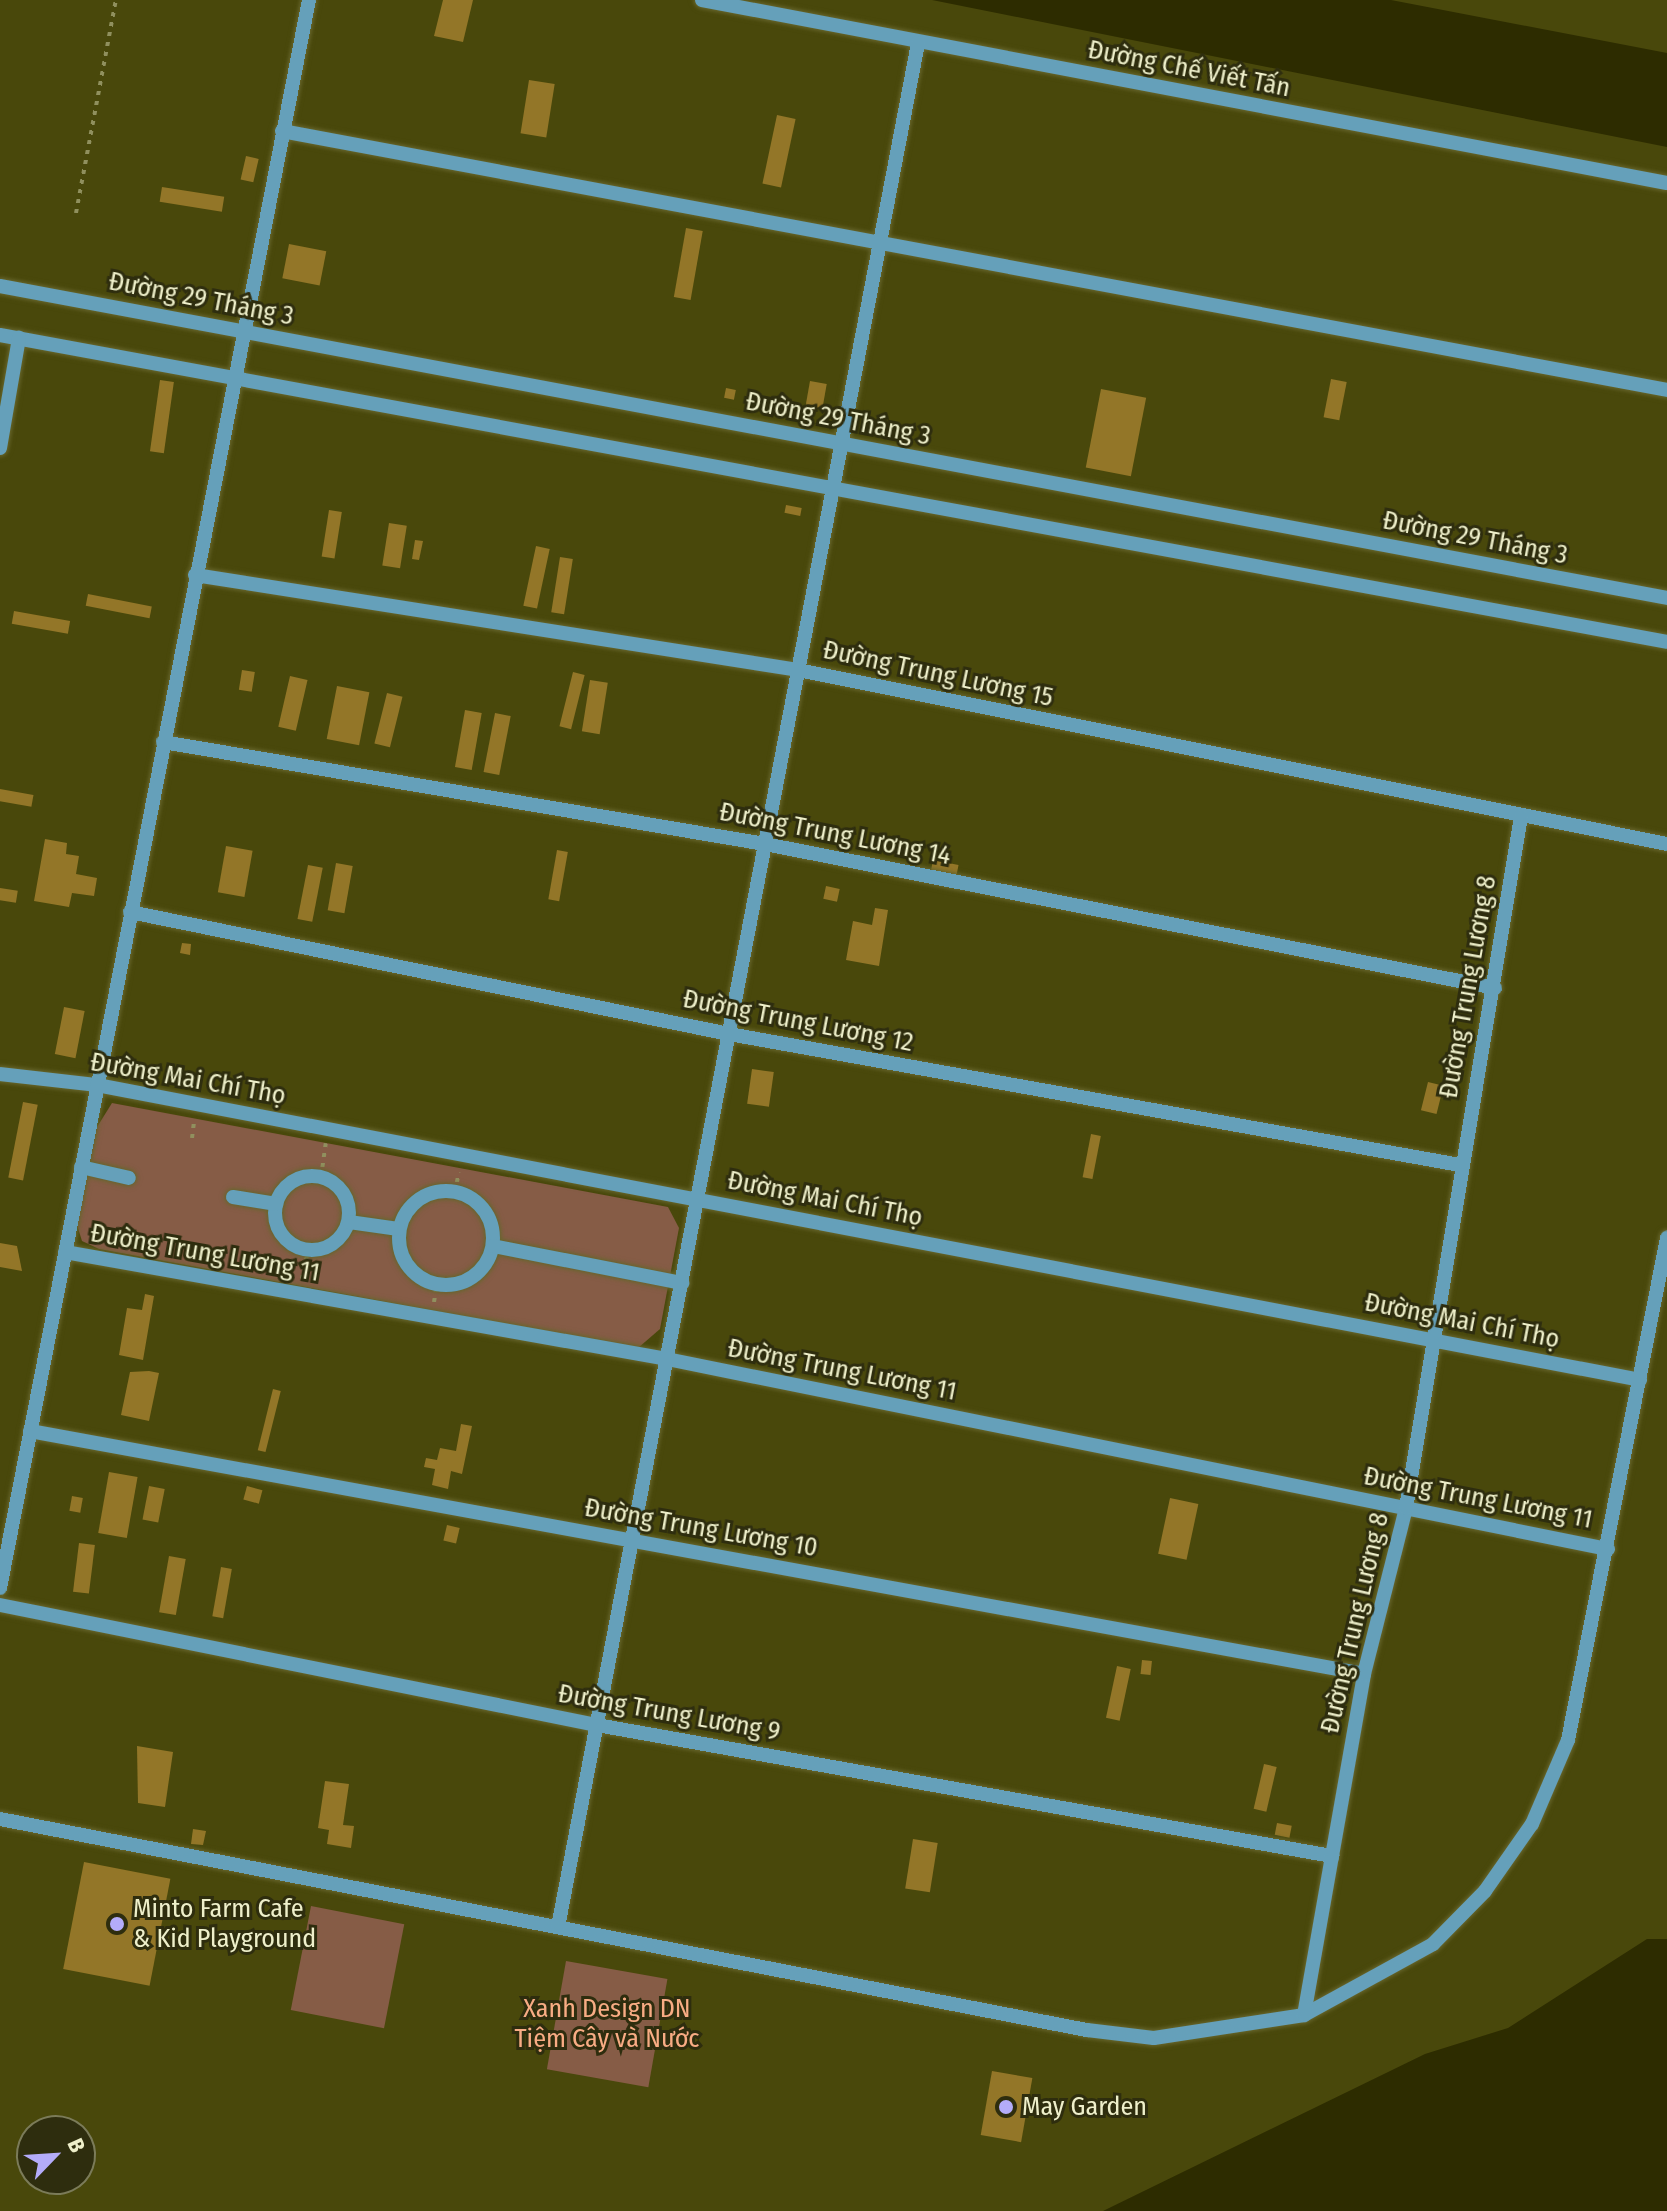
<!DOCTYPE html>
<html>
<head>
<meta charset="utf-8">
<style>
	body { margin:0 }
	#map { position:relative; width:1667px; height:2211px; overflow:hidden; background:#49480b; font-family:"Fira Sans Condensed",sans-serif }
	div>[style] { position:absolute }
	.green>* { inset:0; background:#865c46; transform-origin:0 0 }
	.water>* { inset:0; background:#2d2c00 }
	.building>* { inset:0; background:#937628; transform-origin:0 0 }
	.path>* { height:4px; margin-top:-2px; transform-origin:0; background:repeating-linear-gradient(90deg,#90905e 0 4px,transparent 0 10px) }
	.roads { filter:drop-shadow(0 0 2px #67662d) drop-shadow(0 0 2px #67662d) }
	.minor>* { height:14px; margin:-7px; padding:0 7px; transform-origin:7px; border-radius:7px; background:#65a0ba }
	.minor>.ring { margin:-7px; padding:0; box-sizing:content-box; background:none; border:14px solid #65a0ba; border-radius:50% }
	.dots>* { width:22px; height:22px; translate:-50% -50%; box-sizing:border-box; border:4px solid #2e2d0e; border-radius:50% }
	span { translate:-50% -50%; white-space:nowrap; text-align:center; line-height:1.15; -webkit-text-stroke:6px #2e2d0e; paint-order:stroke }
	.street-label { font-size:26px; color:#eeefca }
	.poi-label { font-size:26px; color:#eeefca }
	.left { translate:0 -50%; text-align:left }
	.park-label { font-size:26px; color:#f8ac84 }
	.north { position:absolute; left:16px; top:2115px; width:80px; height:80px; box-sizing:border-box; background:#2e2d0e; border:2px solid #7b7b59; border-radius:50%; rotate:65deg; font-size:22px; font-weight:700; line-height:32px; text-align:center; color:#eeefca }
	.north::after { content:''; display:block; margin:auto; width:28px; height:36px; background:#b4acf9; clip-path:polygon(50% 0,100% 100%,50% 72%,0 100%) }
</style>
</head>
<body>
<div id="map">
	<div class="green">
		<i style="clip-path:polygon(112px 1103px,668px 1207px,679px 1228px,660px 1329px,638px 1348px,99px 1249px,82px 1241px,77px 1225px,97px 1127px)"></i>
		<i style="left:311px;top:1906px;width:95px;height:106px;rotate:11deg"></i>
		<i style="left:566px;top:1961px;width:103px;height:110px;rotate:10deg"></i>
	</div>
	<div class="water">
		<i style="clip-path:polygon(932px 0,1391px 0,1667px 53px,1667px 147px)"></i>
		<i style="clip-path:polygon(1647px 1939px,1667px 1939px,1667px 2211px,1103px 2211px,1425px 2054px,1508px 2028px)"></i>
	</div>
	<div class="building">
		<i style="clip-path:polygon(443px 0,473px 0,463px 42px,434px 36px)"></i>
		<i style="left:529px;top:80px;width:26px;height:54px;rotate:9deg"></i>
		<i style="left:777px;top:115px;width:19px;height:70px;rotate:12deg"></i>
		<i style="left:246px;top:156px;width:13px;height:24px;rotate:13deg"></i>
		<i style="left:162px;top:187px;width:63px;height:15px;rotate:9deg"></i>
		<i style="left:686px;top:228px;width:17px;height:70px;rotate:10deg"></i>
		<i style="left:289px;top:244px;width:38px;height:35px;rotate:11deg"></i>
		<i style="left:1331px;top:379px;width:16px;height:39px;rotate:11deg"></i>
		<i style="left:160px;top:380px;width:14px;height:72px;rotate:8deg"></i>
		<i style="left:810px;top:381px;width:17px;height:25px;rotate:10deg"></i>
		<i style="left:726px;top:388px;width:10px;height:10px;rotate:11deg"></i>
		<i style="left:1101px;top:389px;width:46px;height:80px;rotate:11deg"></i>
		<i style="left:786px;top:505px;width:16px;height:8px;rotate:11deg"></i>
		<i style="left:329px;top:510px;width:13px;height:47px;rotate:9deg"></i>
		<i style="left:389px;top:523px;width:18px;height:43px;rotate:9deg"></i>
		<i style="clip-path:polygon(415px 540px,423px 541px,419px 560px,412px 559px)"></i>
		<i style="left:536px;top:546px;width:14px;height:61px;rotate:12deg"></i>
		<i style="left:560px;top:557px;width:13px;height:56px;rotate:9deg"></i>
		<i style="left:88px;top:594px;width:65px;height:12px;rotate:11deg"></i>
		<i style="left:14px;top:611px;width:57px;height:13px;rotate:10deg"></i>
		<i style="left:242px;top:670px;width:13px;height:20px;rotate:9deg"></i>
		<i style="left:573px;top:672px;width:12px;height:56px;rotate:14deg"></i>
		<i style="left:290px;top:676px;width:18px;height:52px;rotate:13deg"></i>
		<i style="left:590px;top:680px;width:18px;height:52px;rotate:9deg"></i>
		<i style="left:337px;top:686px;width:33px;height:54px;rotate:11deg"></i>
		<i style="left:387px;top:693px;width:16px;height:52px;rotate:14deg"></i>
		<i style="left:465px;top:710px;width:17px;height:58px;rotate:10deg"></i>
		<i style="left:495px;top:713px;width:16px;height:60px;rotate:11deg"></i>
		<i style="left:0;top:789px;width:34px;height:12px;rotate:10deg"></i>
		<i style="clip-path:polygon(45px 839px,67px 843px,66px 854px,79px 856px,76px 874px,97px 878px,94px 896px,72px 893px,69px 907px,34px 901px)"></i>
		<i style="left:226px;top:846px;width:27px;height:47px;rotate:10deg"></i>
		<i style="left:557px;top:850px;width:11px;height:50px;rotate:10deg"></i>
		<i style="left:933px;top:860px;width:26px;height:10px;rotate:11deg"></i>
		<i style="left:336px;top:863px;width:17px;height:48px;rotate:10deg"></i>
		<i style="left:308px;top:865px;width:15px;height:55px;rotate:11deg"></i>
		<i style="left:826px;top:886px;width:14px;height:13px;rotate:12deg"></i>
		<i style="left:0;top:888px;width:18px;height:12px;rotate:9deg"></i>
		<i style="clip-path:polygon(875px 908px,888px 910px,879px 966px,846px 960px,853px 921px,872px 925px)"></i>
		<i style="clip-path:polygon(182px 943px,191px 944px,190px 955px,180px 953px)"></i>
		<i style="left:64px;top:1007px;width:21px;height:48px;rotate:11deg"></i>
		<i style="left:752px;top:1069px;width:22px;height:35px;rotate:8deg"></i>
		<i style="left:1428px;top:1082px;width:16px;height:29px;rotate:14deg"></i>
		<i style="left:23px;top:1102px;width:15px;height:77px;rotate:11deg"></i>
		<i style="left:1091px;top:1134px;width:10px;height:44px;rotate:11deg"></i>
		<i style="clip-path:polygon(0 1243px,17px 1246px,22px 1271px,0 1267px)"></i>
		<i style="clip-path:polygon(145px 1294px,154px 1296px,143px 1360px,119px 1355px,127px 1308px,142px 1310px)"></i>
		<i style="clip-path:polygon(149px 1371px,159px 1373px,149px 1421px,121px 1415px,130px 1372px)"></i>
		<i style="left:273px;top:1389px;width:8px;height:63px;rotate:14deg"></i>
		<i style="clip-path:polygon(461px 1424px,472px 1426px,462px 1474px,451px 1471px,448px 1489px,432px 1485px,435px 1469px,424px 1467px,426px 1458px,437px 1460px,440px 1448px,456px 1451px)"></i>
		<i style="left:109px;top:1472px;width:29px;height:62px;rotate:10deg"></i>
		<i style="left:149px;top:1486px;width:16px;height:34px;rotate:11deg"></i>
		<i style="left:247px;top:1486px;width:16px;height:14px;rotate:15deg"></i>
		<i style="left:72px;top:1496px;width:11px;height:15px;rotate:10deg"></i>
		<i style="left:1170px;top:1498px;width:29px;height:57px;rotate:12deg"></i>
		<i style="left:447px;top:1525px;width:13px;height:16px;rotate:13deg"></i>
		<i style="left:79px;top:1543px;width:16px;height:49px;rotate:7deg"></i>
		<i style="left:169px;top:1556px;width:17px;height:57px;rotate:10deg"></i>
		<i style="left:221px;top:1567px;width:11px;height:50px;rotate:10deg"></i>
		<i style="left:1142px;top:1660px;width:10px;height:14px;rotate:6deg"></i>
		<i style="left:1117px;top:1666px;width:14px;height:53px;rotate:12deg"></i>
		<i style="clip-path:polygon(137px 1746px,173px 1752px,165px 1807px,138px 1803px)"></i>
		<i style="left:1264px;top:1764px;width:13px;height:46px;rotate:13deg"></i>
		<i style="clip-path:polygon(325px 1781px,349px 1784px,343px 1825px,354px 1826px,351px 1848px,327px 1844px,329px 1830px,318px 1828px)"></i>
		<i style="left:1277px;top:1823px;width:15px;height:12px;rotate:11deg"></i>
		<i style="clip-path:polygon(193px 1829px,206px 1831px,203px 1845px,191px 1844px)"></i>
		<i style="left:913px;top:1839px;width:25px;height:50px;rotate:9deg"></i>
		<i style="left:84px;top:1862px;width:88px;height:109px;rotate:11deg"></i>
		<i style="left:992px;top:2071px;width:41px;height:65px;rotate:10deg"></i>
	</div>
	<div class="path">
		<i style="left:76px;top:213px;width:217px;rotate:-79.4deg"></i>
		<i style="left:192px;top:1138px;width:16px;rotate:-83deg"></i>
		<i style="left:321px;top:1177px;width:34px;rotate:-82deg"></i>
		<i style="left:455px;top:1192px;width:20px;rotate:-79deg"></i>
		<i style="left:169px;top:1255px;width:14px;rotate:-82deg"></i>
		<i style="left:302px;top:1279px;width:30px;rotate:-78deg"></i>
		<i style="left:434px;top:1302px;width:18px;rotate:-81deg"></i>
	</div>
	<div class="roads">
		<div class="minor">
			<i style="left:702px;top:0;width:982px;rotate:10.74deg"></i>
			<i style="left:282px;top:131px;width:1409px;rotate:10.59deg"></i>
			<i style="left:0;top:286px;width:1696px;rotate:10.6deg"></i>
			<i style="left:0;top:335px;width:1695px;rotate:10.43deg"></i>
			<i style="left:0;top:448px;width:112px;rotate:-80.2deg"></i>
			<i style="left:195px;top:575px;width:610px;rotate:8.95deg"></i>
			<i style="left:798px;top:670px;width:886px;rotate:11.32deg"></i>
			<i style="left:163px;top:742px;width:611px;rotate:9.62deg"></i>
			<i style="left:765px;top:844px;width:744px;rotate:11.16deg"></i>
			<i style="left:130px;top:912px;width:611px;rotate:11.51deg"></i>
			<i style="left:729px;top:1034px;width:743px;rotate:10.16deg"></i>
			<i style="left:0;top:1074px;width:98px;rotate:6.5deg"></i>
			<i style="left:97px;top:1085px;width:1571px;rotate:10.82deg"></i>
			<i style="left:81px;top:1167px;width:49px;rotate:12.9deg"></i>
			<i class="ring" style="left:275px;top:1176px;width:60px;height:60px"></i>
			<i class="ring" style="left:399px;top:1191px;width:80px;height:80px"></i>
			<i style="left:233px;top:1197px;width:44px;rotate:9.2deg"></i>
			<i style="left:349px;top:1222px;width:50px;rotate:8deg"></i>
			<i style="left:493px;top:1246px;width:193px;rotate:11.1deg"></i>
			<i style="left:65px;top:1252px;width:611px;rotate:10.08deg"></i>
			<i style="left:667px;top:1359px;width:960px;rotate:11.42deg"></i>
			<i style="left:30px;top:1431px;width:1356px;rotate:10.32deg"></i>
			<i style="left:0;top:1588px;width:1618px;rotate:-78.99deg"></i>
			<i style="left:0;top:1605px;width:609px;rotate:11.37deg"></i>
			<i style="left:597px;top:1725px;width:747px;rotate:10.11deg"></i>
			<i style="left:0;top:1819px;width:1107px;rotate:10.99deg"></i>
			<i style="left:1087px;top:2030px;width:67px;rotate:6.8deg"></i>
			<i style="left:1154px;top:2038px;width:152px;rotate:-8.7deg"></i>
			<i style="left:1304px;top:2015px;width:147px;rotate:-28.8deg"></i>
			<i style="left:1433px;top:1944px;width:74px;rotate:-45.5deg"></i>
			<i style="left:1485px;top:1891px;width:82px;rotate:-55deg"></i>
			<i style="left:1532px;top:1824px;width:91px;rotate:-66.8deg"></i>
			<i style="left:1568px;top:1740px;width:512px;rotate:-78.84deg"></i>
			<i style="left:558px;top:1927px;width:1918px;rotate:-79.18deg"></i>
			<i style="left:1304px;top:2015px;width:346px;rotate:-80deg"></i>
			<i style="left:1364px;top:1674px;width:171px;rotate:-75.8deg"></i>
			<i style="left:1406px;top:1508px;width:701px;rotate:-80.56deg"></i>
		</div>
	</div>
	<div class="dots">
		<i style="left:117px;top:1924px;background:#b4acf9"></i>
		<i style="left:1006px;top:2107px;background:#b4acf9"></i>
	</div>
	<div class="street-label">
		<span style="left:1189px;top:69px;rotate:11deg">Đường Chế Viết Tấn</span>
		<span style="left:201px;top:299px;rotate:11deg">Đường 29 Tháng 3</span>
		<span style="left:838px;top:419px;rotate:11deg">Đường 29 Tháng 3</span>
		<span style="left:1475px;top:538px;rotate:11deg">Đường 29 Tháng 3</span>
		<span style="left:938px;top:674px;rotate:12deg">Đường Trung Lương 15</span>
		<span style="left:835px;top:834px;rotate:11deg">Đường Trung Lương 14</span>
		<span style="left:1468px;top:987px;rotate:-80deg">Đường Trung Lương 8</span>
		<span style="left:798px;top:1021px;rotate:11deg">Đường Trung Lương 12</span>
		<span style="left:188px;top:1079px;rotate:10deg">Đường Mai Chí Thọ</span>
		<span style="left:825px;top:1199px;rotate:11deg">Đường Mai Chí Thọ</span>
		<span style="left:205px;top:1253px;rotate:10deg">Đường Trung Lương 11</span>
		<span style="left:1462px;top:1321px;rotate:11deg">Đường Mai Chí Thọ</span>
		<span style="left:842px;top:1370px;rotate:11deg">Đường Trung Lương 11</span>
		<span style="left:1478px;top:1498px;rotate:11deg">Đường Trung Lương 11</span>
		<span style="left:701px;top:1528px;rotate:10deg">Đường Trung Lương 10</span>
		<span style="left:1355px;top:1623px;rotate:-77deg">Đường Trung Lương 8</span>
		<span style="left:669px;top:1713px;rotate:10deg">Đường Trung Lương 9</span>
	</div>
	<div class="poi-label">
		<span class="left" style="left:133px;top:1924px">Minto Farm Cafe<br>&amp; Kid Playground</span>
		<span class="left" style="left:1022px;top:2107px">May Garden</span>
	</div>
	<div class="park-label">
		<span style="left:607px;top:2024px">Xanh Design DN<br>Tiệm Cây và Nước</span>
	</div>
	<div class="north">B</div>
</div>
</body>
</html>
